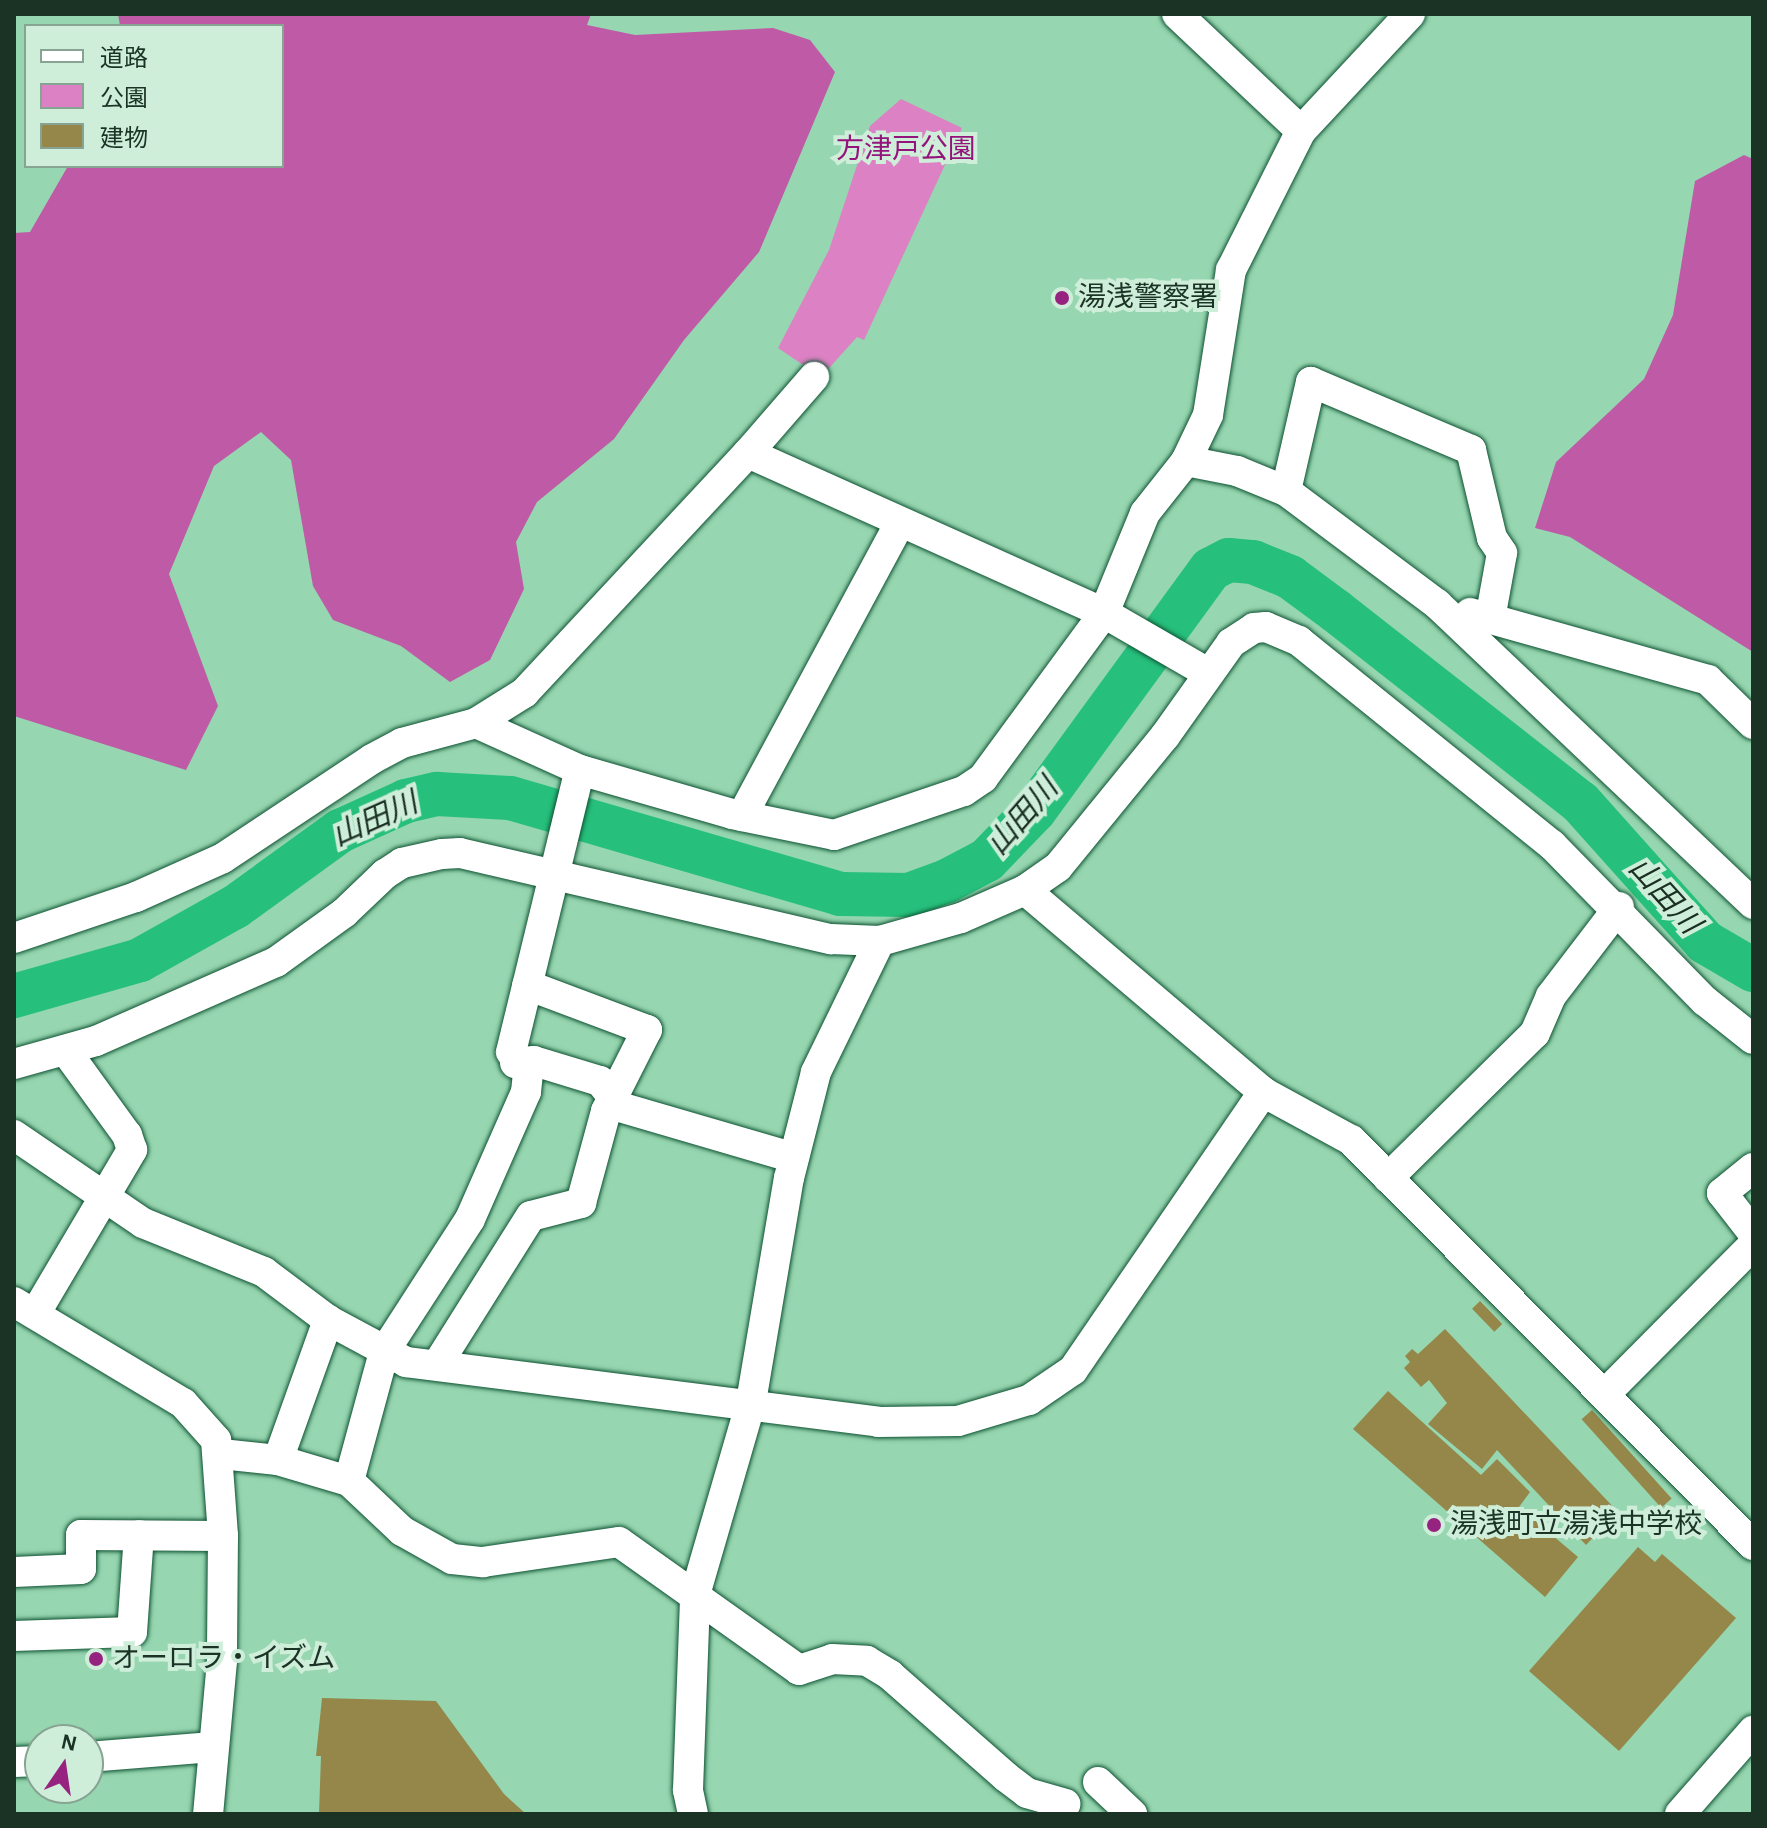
<!DOCTYPE html>
<html>
<head>
<meta charset="utf-8">
<style>
	body { margin:0 }
	#map { position:relative; width:1767px; height:1828px; overflow:hidden; background:#96d6b0; font-family:"Alegreya Sans","Noto Sans JP",sans-serif }
	div>[style] { position:absolute }
	.green>* { inset:0; background:#dc81c3 }
	.forest>* { inset:0; background:#bf5ba6 }
	.river>* { height:44px; margin:-22px; padding:0 22px; transform-origin:22px; border-radius:22px; background:#26bf7b }
	.building>* { inset:0; background:#948749; transform-origin:0 0 }
	.roads { filter:drop-shadow(0 0 2px #0e5232) drop-shadow(0 0 2px #0e5232) }
	.minor>* { height:30px; margin:-15px; padding:0 15px; transform-origin:15px; border-radius:15px; background:#fff }
	.dots>* { width:22px; height:22px; translate:-50% -50%; box-sizing:border-box; border:4px solid #cfeeda; border-radius:50% }
	span { translate:-50% -50%; white-space:nowrap; text-align:center; line-height:1.15; -webkit-text-stroke:8px #cfeeda; paint-order:stroke }
	.park-label { font-size:28px; color:#93147b }
	.poi-label { font-size:28px; color:#1a3325 }
	.left { translate:0 -50%; text-align:left }
	.water-label { font-size:30px; color:#182f22; font-style:italic }
	.frame { position:absolute; inset:0; border:16px solid #1a3325; pointer-events:none }
	.legend { position:absolute; left:24px; top:24px; width:260px; height:144px; box-sizing:border-box; background:#cfeeda; border:2px solid #87a392; margin:0; padding:10px 14px; list-style:none; font-size:24px; color:#1a3325 }
	.legend li { display:flex; align-items:center; gap:16px; height:40px }
	.legend b { width:40px; border:2px solid #87a392 }
	.north { position:absolute; left:24px; top:1724px; width:80px; height:80px; box-sizing:border-box; background:#cfeeda; border:2px solid #87a392; border-radius:50%; rotate:13deg; font-size:22px; font-weight:700; line-height:32px; text-align:center; color:#1a3325 }
	.north::after { content:''; display:block; margin:auto; width:28px; height:36px; background:#972380; clip-path:polygon(50% 0,100% 100%,50% 72%,0 100%) }
</style>
</head>
<body>
<div id="map">
	<div class="green">
		<i style="clip-path:polygon(901px 99px,962px 128px,864px 340px,857px 337px,821px 377px,778px 348px,829px 250px,870px 126px)"></i>
	</div>
	<div class="forest">
		<i style="clip-path:polygon(118px 14px,591px 14px,587px 25px,635px 35px,773px 28px,810px 40px,835px 72px,759px 252px,684px 340px,614px 439px,537px 502px,516px 542px,524px 589px,490px 660px,450px 682px,401px 646px,333px 620px,313px 586px,291px 460px,261px 432px,214px 466px,169px 574px,218px 706px,186px 770px,14px 716px,14px 233px,30px 232px,68px 166px,282px 166px,282px 26px,120px 26px)"></i>
		<i style="clip-path:polygon(1744px 155px,1753px 159px,1753px 652px,1570px 537px,1535px 528px,1556px 462px,1644px 379px,1673px 315px,1695px 181px)"></i>
	</div>
	<div class="river">
		<i style="left:14px;top:996px;width:131px;rotate:-15.9deg"></i>
		<i style="left:140px;top:960px;width:109px;rotate:-29.2deg"></i>
		<i style="left:235px;top:907px;width:130px;rotate:-35.9deg"></i>
		<i style="left:340px;top:831px;width:72px;rotate:-24.4deg"></i>
		<i style="left:406px;top:801px;width:32px;rotate:-13deg"></i>
		<i style="left:437px;top:794px;width:73px;rotate:3.1deg"></i>
		<i style="left:510px;top:798px;width:344px;rotate:16.2deg"></i>
		<i style="left:840px;top:894px;width:69px;rotate:0.8deg"></i>
		<i style="left:909px;top:895px;width:40px;rotate:-20.2deg"></i>
		<i style="left:947px;top:881px;width:45px;rotate:-27.7deg"></i>
		<i style="left:987px;top:860px;width:69px;rotate:-46.2deg"></i>
		<i style="left:1035px;top:810px;width:298px;rotate:-53.9deg"></i>
		<i style="left:1211px;top:569px;width:20px;rotate:-27deg"></i>
		<i style="left:1229px;top:560px;width:24px;rotate:5deg"></i>
		<i style="left:1253px;top:562px;width:40px;rotate:22deg"></i>
		<i style="left:1290px;top:577px;width:57px;rotate:36.5deg"></i>
		<i style="left:1336px;top:611px;width:310px;rotate:38.1deg"></i>
		<i style="left:1580px;top:802px;width:188px;rotate:48.2deg"></i>
		<i style="left:1705px;top:942px;width:56px;rotate:30.3deg"></i>
	</div>
	<div class="building">
		<i style="left:1480px;top:1301px;width:32px;height:11px;rotate:46deg"></i>
		<i style="clip-path:polygon(1445px 1329px,1618px 1512px,1586px 1545px,1497px 1450px,1482px 1469px,1428px 1424px,1447px 1403px,1429px 1380px,1421px 1387px,1404px 1368px,1410px 1362px,1405px 1356px,1412px 1349px,1418px 1354px)"></i>
		<i style="clip-path:polygon(1388px 1391px,1481px 1475px,1497px 1459px,1530px 1492px,1519px 1507px,1578px 1557px,1545px 1597px,1353px 1429px)"></i>
		<i style="left:1592px;top:1410px;width:119px;height:14px;rotate:48deg"></i>
		<i style="clip-path:polygon(1638px 1547px,1655px 1562px,1662px 1554px,1736px 1618px,1619px 1751px,1529px 1671px)"></i>
		<i style="clip-path:polygon(322px 1698px,436px 1701px,504px 1794px,526px 1814px,319px 1814px,321px 1756px,316px 1756px)"></i>
	</div>
	<div class="roads">
		<div class="minor">
			<i style="left:1177px;top:14px;width:170px;rotate:43.3deg"></i>
			<i style="left:748px;top:453px;width:101px;rotate:-49deg"></i>
			<i style="left:1186px;top:461px;width:52px;rotate:11.1deg"></i>
			<i style="left:1237px;top:471px;width:53px;rotate:22.2deg"></i>
			<i style="left:1286px;top:491px;width:189px;rotate:36.8deg"></i>
			<i style="left:1437px;top:604px;width:436px;rotate:43.5deg"></i>
			<i style="left:1286px;top:491px;width:112px;rotate:-77.1deg"></i>
			<i style="left:1311px;top:382px;width:174px;rotate:23deg"></i>
			<i style="left:1471px;top:450px;width:90px;rotate:76.6deg"></i>
			<i style="left:1492px;top:538px;width:18px;rotate:56deg"></i>
			<i style="left:1502px;top:553px;width:67px;rotate:100.3deg"></i>
			<i style="left:1470px;top:613px;width:247px;rotate:15.7deg"></i>
			<i style="left:1708px;top:680px;width:63px;rotate:44.4deg"></i>
			<i style="left:476px;top:723px;width:114px;rotate:24.3deg"></i>
			<i style="left:580px;top:770px;width:158px;rotate:16.1deg"></i>
			<i style="left:732px;top:814px;width:104px;rotate:11.6deg"></i>
			<i style="left:834px;top:835px;width:137px;rotate:-18.7deg"></i>
			<i style="left:964px;top:791px;width:23px;rotate:-34deg"></i>
			<i style="left:983px;top:778px;width:205px;rotate:-53.7deg"></i>
			<i style="left:1104px;top:613px;width:108px;rotate:-67.7deg"></i>
			<i style="left:1145px;top:513px;width:66px;rotate:-51.7deg"></i>
			<i style="left:1186px;top:461px;width:51px;rotate:-64.4deg"></i>
			<i style="left:1208px;top:415px;width:147px;rotate:-81deg"></i>
			<i style="left:1231px;top:270px;width:156px;rotate:-63.3deg"></i>
			<i style="left:1301px;top:131px;width:160px;rotate:-47deg"></i>
			<i style="left:742px;top:816px;width:333px;rotate:-61.7deg"></i>
			<i style="left:1025px;top:890px;width:312px;rotate:40.3deg"></i>
			<i style="left:1263px;top:1092px;width:100px;rotate:28.6deg"></i>
			<i style="left:1351px;top:1140px;width:571px;rotate:45.21deg"></i>
			<i style="left:14px;top:938px;width:129px;rotate:-18.6deg"></i>
			<i style="left:136px;top:897px;width:95px;rotate:-24.1deg"></i>
			<i style="left:223px;top:858px;width:179px;rotate:-33.6deg"></i>
			<i style="left:372px;top:759px;width:34px;rotate:-28deg"></i>
			<i style="left:402px;top:743px;width:77px;rotate:-15.1deg"></i>
			<i style="left:476px;top:723px;width:57px;rotate:-32deg"></i>
			<i style="left:524px;top:693px;width:328px;rotate:-47deg"></i>
			<i style="left:748px;top:453px;width:390px;rotate:24.2deg"></i>
			<i style="left:1104px;top:613px;width:120px;rotate:30deg"></i>
			<i style="left:515px;top:1063px;width:19px;rotate:-6deg"></i>
			<i style="left:534px;top:1061px;width:69px;rotate:16.9deg"></i>
			<i style="left:600px;top:1081px;width:33px;rotate:52deg"></i>
			<i style="left:620px;top:1107px;width:181px;rotate:16.3deg"></i>
			<i style="left:14px;top:1064px;width:85px;rotate:-15.7deg"></i>
			<i style="left:96px;top:1041px;width:197px;rotate:-23.7deg"></i>
			<i style="left:276px;top:962px;width:84px;rotate:-35.8deg"></i>
			<i style="left:344px;top:913px;width:57px;rotate:-43.6deg"></i>
			<i style="left:385px;top:874px;width:20px;rotate:-33deg"></i>
			<i style="left:402px;top:863px;width:41px;rotate:-12.7deg"></i>
			<i style="left:442px;top:854px;width:18px;rotate:-3deg"></i>
			<i style="left:460px;top:853px;width:381px;rotate:13.1deg"></i>
			<i style="left:831px;top:939px;width:49px;rotate:2.3deg"></i>
			<i style="left:880px;top:941px;width:84px;rotate:-15.9deg"></i>
			<i style="left:961px;top:918px;width:70px;rotate:-23.6deg"></i>
			<i style="left:1025px;top:890px;width:40px;rotate:-34.9deg"></i>
			<i style="left:1058px;top:867px;width:169px;rotate:-50.8deg"></i>
			<i style="left:1165px;top:736px;width:114px;rotate:-54.6deg"></i>
			<i style="left:1231px;top:643px;width:27px;rotate:-33deg"></i>
			<i style="left:1254px;top:628px;width:12px;rotate:-5deg"></i>
			<i style="left:1266px;top:627px;width:36px;rotate:23deg"></i>
			<i style="left:1299px;top:641px;width:325px;rotate:38.9deg"></i>
			<i style="left:1552px;top:845px;width:219px;rotate:45.6deg"></i>
			<i style="left:1705px;top:1001px;width:61px;rotate:38.4deg"></i>
			<i style="left:14px;top:1135px;width:156px;rotate:34.3deg"></i>
			<i style="left:143px;top:1223px;width:131px;rotate:22deg"></i>
			<i style="left:264px;top:1272px;width:80px;rotate:36.9deg"></i>
			<i style="left:328px;top:1320px;width:89px;rotate:28.3deg"></i>
			<i style="left:406px;top:1362px;width:476px;rotate:7.2deg"></i>
			<i style="left:878px;top:1422px;width:80px;rotate:-0.7deg"></i>
			<i style="left:958px;top:1421px;width:74px;rotate:-16.5deg"></i>
			<i style="left:1029px;top:1400px;width:53px;rotate:-34.3deg"></i>
			<i style="left:1073px;top:1370px;width:337px;rotate:-55.6deg"></i>
			<i style="left:1753px;top:1168px;width:40px;rotate:141deg"></i>
			<i style="left:1722px;top:1193px;width:51px;rotate:52.2deg"></i>
			<i style="left:1388px;top:1178px;width:206px;rotate:-44.6deg"></i>
			<i style="left:1535px;top:1033px;width:40px;rotate:-66.6deg"></i>
			<i style="left:1551px;top:996px;width:112px;rotate:-52.6deg"></i>
			<i style="left:14px;top:1302px;width:197px;rotate:30.9deg"></i>
			<i style="left:183px;top:1403px;width:50px;rotate:48.3deg"></i>
			<i style="left:216px;top:1440px;width:96px;rotate:85.8deg"></i>
			<i style="left:223px;top:1536px;width:125px;rotate:90.5deg"></i>
			<i style="left:222px;top:1661px;width:154px;rotate:95.2deg"></i>
			<i style="left:35px;top:1314px;width:191px;rotate:-59.4deg"></i>
			<i style="left:132px;top:1150px;width:16px;rotate:-108deg"></i>
			<i style="left:127px;top:1135px;width:104px;rotate:-126deg"></i>
			<i style="left:437px;top:1365px;width:176px;rotate:-57.8deg"></i>
			<i style="left:531px;top:1216px;width:52px;rotate:-14.6deg"></i>
			<i style="left:581px;top:1203px;width:95px;rotate:-74.8deg"></i>
			<i style="left:606px;top:1111px;width:91px;rotate:-63.2deg"></i>
			<i style="left:647px;top:1030px;width:128px;rotate:-159.4deg"></i>
			<i style="left:1606px;top:1393px;width:209px;rotate:-45.2deg"></i>
			<i style="left:221px;top:1454px;width:57px;rotate:6deg"></i>
			<i style="left:278px;top:1460px;width:74px;rotate:16.5deg"></i>
			<i style="left:349px;top:1481px;width:73px;rotate:43.3deg"></i>
			<i style="left:402px;top:1531px;width:57px;rotate:29.2deg"></i>
			<i style="left:452px;top:1559px;width:31px;rotate:6deg"></i>
			<i style="left:483px;top:1562px;width:137px;rotate:-8.4deg"></i>
			<i style="left:619px;top:1542px;width:221px;rotate:35.4deg"></i>
			<i style="left:799px;top:1670px;width:35px;rotate:-18deg"></i>
			<i style="left:832px;top:1659px;width:35px;rotate:3deg"></i>
			<i style="left:867px;top:1661px;width:27px;rotate:31deg"></i>
			<i style="left:890px;top:1675px;width:154px;rotate:41.3deg"></i>
			<i style="left:1006px;top:1777px;width:26px;rotate:37deg"></i>
			<i style="left:1027px;top:1793px;width:40px;rotate:16deg"></i>
			<i style="left:278px;top:1460px;width:149px;rotate:-70.3deg"></i>
			<i style="left:349px;top:1481px;width:134px;rotate:-74.8deg"></i>
			<i style="left:384px;top:1352px;width:158px;rotate:-57.1deg"></i>
			<i style="left:470px;top:1219px;width:139px;rotate:-66.2deg"></i>
			<i style="left:526px;top:1092px;width:20px;rotate:-84deg"></i>
			<i style="left:528px;top:1072px;width:26px;rotate:-130deg"></i>
			<i style="left:511px;top:1052px;width:290px;rotate:-76.3deg"></i>
			<i style="left:14px;top:1572px;width:67px;rotate:-2.6deg"></i>
			<i style="left:81px;top:1569px;width:34px;rotate:-90deg"></i>
			<i style="left:81px;top:1535px;width:142px;rotate:0.4deg"></i>
			<i style="left:14px;top:1636px;width:118px;rotate:-1.9deg"></i>
			<i style="left:132px;top:1632px;width:97px;rotate:-85.9deg"></i>
			<i style="left:88px;top:1757px;width:125px;rotate:-4.6deg"></i>
			<i style="left:14px;top:1762px;width:26px;rotate:-2deg"></i>
			<i style="left:1098px;top:1782px;width:47px;rotate:43.3deg"></i>
			<i style="left:693px;top:1814px;width:25px;rotate:-102deg"></i>
			<i style="left:688px;top:1790px;width:195px;rotate:-87.9deg"></i>
			<i style="left:695px;top:1595px;width:201px;rotate:-73.8deg"></i>
			<i style="left:751px;top:1402px;width:227px;rotate:-80.4deg"></i>
			<i style="left:789px;top:1178px;width:109px;rotate:-75.7deg"></i>
			<i style="left:816px;top:1072px;width:146px;rotate:-64deg"></i>
			<i style="left:1680px;top:1814px;width:111px;rotate:-48.7deg"></i>
		</div>
	</div>
	<div class="dots">
		<i style="left:1062px;top:298px;background:#972380"></i>
		<i style="left:1434px;top:1525px;background:#972380"></i>
		<i style="left:96px;top:1659px;background:#972380"></i>
	</div>
	<div class="park-label">
		<span style="left:906px;top:150px">方津戸公園</span>
	</div>
	<div class="poi-label">
		<span class="left" style="left:1078px;top:298px">湯浅警察署</span>
		<span class="left" style="left:1450px;top:1525px">湯浅町立湯浅中学校</span>
		<span class="left" style="left:112px;top:1659px">オーロラ・イズム</span>
	</div>
	<div class="water-label">
		<span style="left:1023px;top:817px;rotate:-49deg">山田川</span>
		<span style="left:375px;top:820px;rotate:-24deg">山田川</span>
		<span style="left:1664px;top:896px;rotate:48deg">山田川</span>
	</div>
	<div class="frame"></div>
	<ul class="legend">
	<li><b style="height:10px;background:#fff"></b>道路</li>
	<li><b style="height:22px;background:#dc81c3"></b>公園</li>
	<li><b style="height:22px;background:#948749"></b>建物</li>
	</ul>
	<div class="north">N</div>
</div>
</body>
</html>
